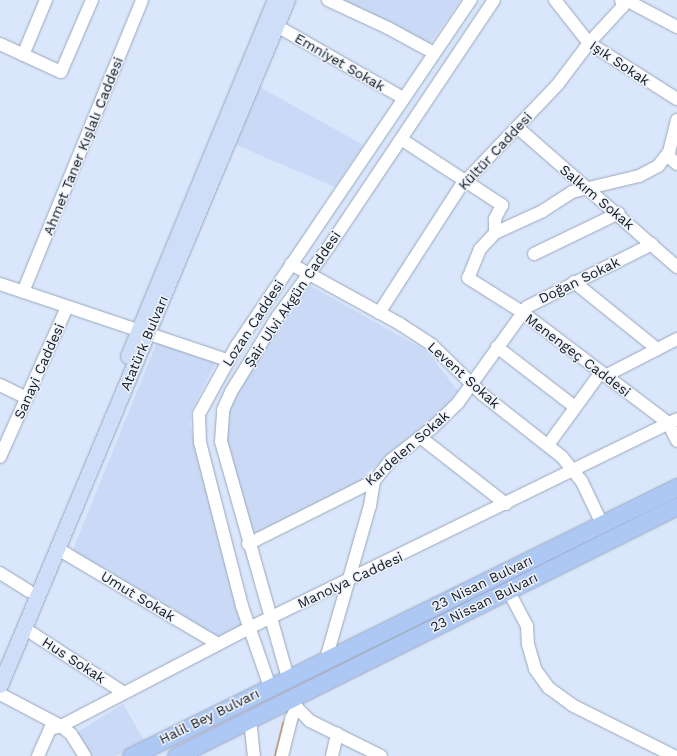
<!DOCTYPE html>
<html>
<head>
<meta charset="utf-8">
<style>
	body { margin:0 }
	#map { position:relative; width:677px; height:756px; overflow:hidden; background:#d9e6fb; font-family:"Work Sans",sans-serif }
	div>[style] { position:absolute }
	.built>* { inset:0; background:#cadaf6 }
	.stream>* { height:2.5px; margin:-1.25px; padding:0 1.25px; transform-origin:1.25px; border-radius:1.25px; background:#de8f47 }
	.roads { filter:drop-shadow(0 0 1px #9ba7bb) drop-shadow(0 0 1px #9ba7bb) }
	.minor>* { height:12px; margin:-6px; padding:0 6px; transform-origin:6px; border-radius:6px; background:#fff }
	.major>* { height:15px; margin:-7.5px; padding:0 7.5px; transform-origin:7.5px; border-radius:7.5px; background:#cedef8 }
	.highway>* { height:17px; margin:-8.5px; padding:0 8.5px; transform-origin:8.5px; border-radius:8.5px; background:#adc8f4 }
	span { translate:-50% -50%; white-space:nowrap; text-align:center; line-height:1.15; -webkit-text-stroke:3px #eef3fb; paint-order:stroke }
	.street-label { font-size:14px; color:#151921 }
</style>
</head>
<body>
<div id="map">
	<div class="built">
		<i style="clip-path:polygon(338px 0,461px 0,429px 45px)"></i>
		<i style="clip-path:polygon(260px 87px,363px 145px,335px 187px,236px 145px)"></i>
		<i style="clip-path:polygon(307px 284px,427px 351px,458px 391px,437px 418px,367px 473px,366px 480px,260px 535px,250px 530px,225px 433px,231px 400px,295px 297px)"></i>
		<i style="clip-path:polygon(157px 342px,216px 362px,192px 410px,190px 425px,243px 625px,220px 637px,208px 634px,72px 552px)"></i>
		<i style="clip-path:polygon(123px 704px,144px 740px,116px 756px,90px 756px,76px 733px)"></i>
	</div>
	<div class="stream">
		<i style="left:275px;top:756px;width:34px;rotate:-76deg"></i>
	</div>
	<div class="roads">
		<div class="minor">
			<i style="left:328px;top:0;width:66px;rotate:25deg"></i>
			<i style="left:388px;top:28px;width:52px;rotate:28.5deg"></i>
			<i style="left:555px;top:0;width:55px;rotate:51.7deg"></i>
			<i style="left:589px;top:43px;width:104px;rotate:32.5deg"></i>
			<i style="left:626px;top:0;width:58px;rotate:27.9deg"></i>
			<i style="left:277px;top:26px;width:145px;rotate:29.7deg"></i>
			<i style="left:0;top:44px;width:67px;rotate:24.7deg"></i>
			<i style="left:61px;top:72px;width:78px;rotate:-66.7deg"></i>
			<i style="left:23px;top:55px;width:60px;rotate:-67.3deg"></i>
			<i style="left:677px;top:120px;width:33px;rotate:104deg"></i>
			<i style="left:669px;top:152px;width:18px;rotate:128deg"></i>
			<i style="left:658px;top:166px;width:21px;rotate:152deg"></i>
			<i style="left:639px;top:176px;width:69px;rotate:166.6deg"></i>
			<i style="left:572px;top:192px;width:35px;rotate:147deg"></i>
			<i style="left:543px;top:211px;width:53px;rotate:155.4deg"></i>
			<i style="left:495px;top:233px;width:22px;rotate:133deg"></i>
			<i style="left:480px;top:249px;width:31px;rotate:112deg"></i>
			<i style="left:468px;top:278px;width:64px;rotate:32.2deg"></i>
			<i style="left:522px;top:312px;width:183px;rotate:37.2deg"></i>
			<i style="left:668px;top:423px;width:20px;rotate:63deg"></i>
			<i style="left:517px;top:127px;width:213px;rotate:41.2deg"></i>
			<i style="left:401px;top:139px;width:121px;rotate:33.2deg"></i>
			<i style="left:502px;top:205px;width:16px;rotate:117deg"></i>
			<i style="left:495px;top:219px;width:14px;rotate:90deg"></i>
			<i style="left:667px;top:155px;width:13px;rotate:42deg"></i>
			<i style="left:534px;top:254px;width:94px;rotate:-25.8deg"></i>
			<i style="left:291px;top:264px;width:124px;rotate:28.8deg"></i>
			<i style="left:400px;top:324px;width:38px;rotate:33deg"></i>
			<i style="left:432px;top:345px;width:70px;rotate:44.4deg"></i>
			<i style="left:482px;top:394px;width:102px;rotate:38.2deg"></i>
			<i style="left:562px;top:457px;width:32px;rotate:51deg"></i>
			<i style="left:582px;top:482px;width:47px;rotate:64.5deg"></i>
			<i style="left:574px;top:282px;width:107px;rotate:38.9deg"></i>
			<i style="left:0;top:284px;width:239px;rotate:18.5deg"></i>
			<i style="left:23px;top:292px;width:315px;rotate:-67.8deg"></i>
			<i style="left:379px;top:313px;width:151px;rotate:-57.2deg"></i>
			<i style="left:461px;top:186px;width:141px;rotate:-46.4deg"></i>
			<i style="left:558px;top:84px;width:51px;rotate:-52.9deg"></i>
			<i style="left:589px;top:43px;width:50px;rotate:-47.4deg"></i>
			<i style="left:623px;top:6px;width:6px;rotate:-108deg"></i>
			<i style="left:497px;top:347px;width:98px;rotate:37.6deg"></i>
			<i style="left:605px;top:376px;width:81px;rotate:-27.2deg"></i>
			<i style="left:0;top:385px;width:30px;rotate:26deg"></i>
			<i style="left:420px;top:437px;width:109px;rotate:37.9deg"></i>
			<i style="left:548px;top:445px;width:90px;rotate:-54deg"></i>
			<i style="left:0;top:457px;width:164px;rotate:-65.9deg"></i>
			<i style="left:248px;top:544px;width:141px;rotate:-26.6deg"></i>
			<i style="left:374px;top:481px;width:27px;rotate:-51deg"></i>
			<i style="left:391px;top:460px;width:52px;rotate:-38deg"></i>
			<i style="left:432px;top:428px;width:36px;rotate:-44deg"></i>
			<i style="left:458px;top:403px;width:118px;rotate:-54.3deg"></i>
			<i style="left:527px;top:307px;width:140px;rotate:-26.7deg"></i>
			<i style="left:58px;top:549px;width:186px;rotate:30.7deg"></i>
			<i style="left:0;top:573px;width:34px;rotate:32deg"></i>
			<i style="left:508px;top:590px;width:41px;rotate:62.2deg"></i>
			<i style="left:527px;top:626px;width:18px;rotate:87deg"></i>
			<i style="left:528px;top:644px;width:26px;rotate:74deg"></i>
			<i style="left:535px;top:669px;width:24px;rotate:54deg"></i>
			<i style="left:549px;top:688px;width:29px;rotate:36deg"></i>
			<i style="left:572px;top:705px;width:114px;rotate:26.6deg"></i>
			<i style="left:24px;top:628px;width:119px;rotate:33deg"></i>
			<i style="left:326px;top:659px;width:159px;rotate:-74deg"></i>
			<i style="left:370px;top:506px;width:25px;rotate:-81deg"></i>
			<i style="left:288px;top:678px;width:245px;rotate:-105.8deg"></i>
			<i style="left:221px;top:442px;width:32px;rotate:-86deg"></i>
			<i style="left:223px;top:410px;width:20px;rotate:-66deg"></i>
			<i style="left:231px;top:392px;width:89px;rotate:-58.3deg"></i>
			<i style="left:278px;top:316px;width:84px;rotate:-53.7deg"></i>
			<i style="left:328px;top:248px;width:298px;rotate:-56.2deg"></i>
			<i style="left:270px;top:687px;width:86px;rotate:-109.1deg"></i>
			<i style="left:242px;top:606px;width:169px;rotate:-104.4deg"></i>
			<i style="left:200px;top:442px;width:28px;rotate:-92deg"></i>
			<i style="left:199px;top:414px;width:79px;rotate:-61.2deg"></i>
			<i style="left:237px;top:345px;width:417px;rotate:-55.9deg"></i>
			<i style="left:0;top:694px;width:69px;rotate:27.7deg"></i>
			<i style="left:61px;top:726px;width:13px;rotate:39deg"></i>
			<i style="left:71px;top:734px;width:26px;rotate:58deg"></i>
			<i style="left:292px;top:698px;width:13px;rotate:61deg"></i>
			<i style="left:298px;top:709px;width:17px;rotate:45deg"></i>
			<i style="left:310px;top:721px;width:79px;rotate:26.2deg"></i>
			<i style="left:250px;top:719px;width:37px;rotate:84deg"></i>
			<i style="left:38px;top:756px;width:30px;rotate:-66deg"></i>
			<i style="left:50px;top:729px;width:11px;rotate:-15deg"></i>
			<i style="left:61px;top:726px;width:212px;rotate:-27.5deg"></i>
			<i style="left:249px;top:628px;width:476px;rotate:-26deg"></i>
			<i style="left:282px;top:756px;width:38px;rotate:-76deg"></i>
			<i style="left:291px;top:719px;width:13px;rotate:-63deg"></i>
			<i style="left:332px;top:756px;width:23px;rotate:-77deg"></i>
		</div>
		<div class="major">
			<i style="left:128px;top:356px;width:385px;rotate:-67.6deg"></i>
			<i style="left:0;top:685px;width:743px;rotate:-67.27deg"></i>
		</div>
		<div class="highway">
			<i style="left:131px;top:756px;width:609px;rotate:-26.23deg"></i>
			<i style="left:176px;top:756px;width:560px;rotate:-26.52deg"></i>
		</div>
	</div>
	<div class="street-label">
		<span style="left:340px;top:62px;rotate:30deg">Emniyet Sokak</span>
		<span style="left:620px;top:63px;rotate:34deg">Işık Sokak</span>
		<span style="left:83px;top:146px;rotate:-68deg">Ahmet Taner Kışlalı Caddesi</span>
		<span style="left:495px;top:151px;rotate:-47deg">Kültür Caddesi</span>
		<span style="left:597px;top:197px;rotate:40deg">Salkım Sokak</span>
		<span style="left:579px;top:280px;rotate:-26deg">Doğan Sokak</span>
		<span style="left:292px;top:299px;rotate:-56deg">Şair Ulvi Akgün Caddesi</span>
		<span style="left:253px;top:323px;rotate:-57deg">Lozan Caddesi</span>
		<span style="left:144px;top:343px;rotate:-67deg">Atatürk Bulvarı</span>
		<span style="left:578px;top:355px;rotate:37deg">Menengeç Caddesi</span>
		<span style="left:39px;top:371px;rotate:-66deg">Sanayi Caddesi</span>
		<span style="left:464px;top:375px;rotate:42deg">Levent Sokak</span>
		<span style="left:407px;top:448px;rotate:-41deg">Kardelen Sokak</span>
		<span style="left:350px;top:580px;rotate:-25deg">Manolya Caddesi</span>
		<span style="left:482px;top:583px;rotate:-26deg">23 Nisan Bulvarı</span>
		<span style="left:138px;top:596px;rotate:31deg">Umut Sokak</span>
		<span style="left:484px;top:602px;rotate:-26deg">23 Nissan Bulvarı</span>
		<span style="left:74px;top:660px;rotate:33deg">Hus Sokak</span>
		<span style="left:209px;top:716px;rotate:-26deg">Halil Bey Bulvarı</span>
	</div>
</div>
</body>
</html>
